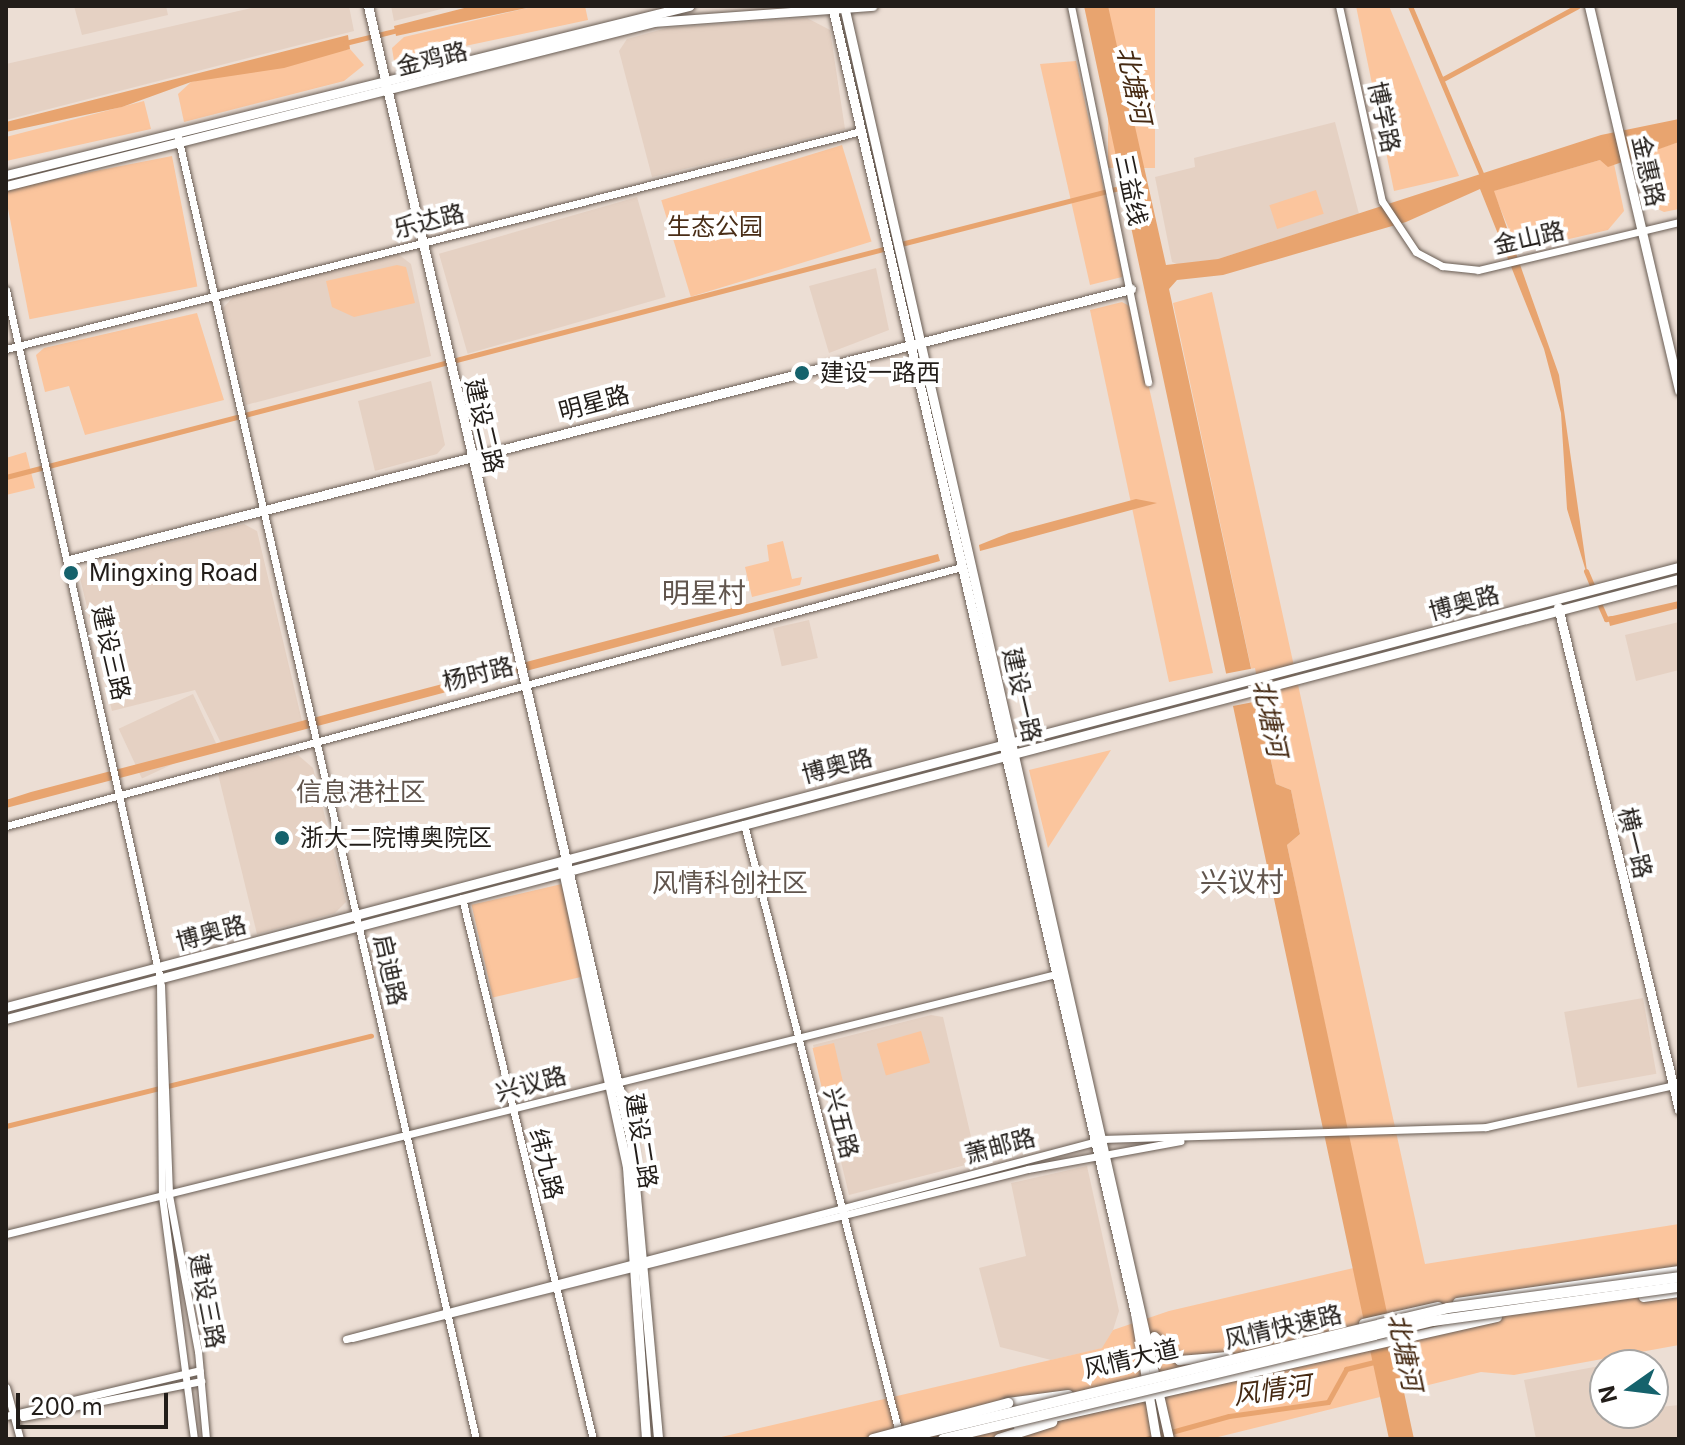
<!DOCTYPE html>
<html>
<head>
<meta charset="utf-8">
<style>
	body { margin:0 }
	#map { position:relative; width:1685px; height:1445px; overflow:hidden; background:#ecded4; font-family:Inter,"Noto Sans SC",sans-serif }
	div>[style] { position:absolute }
	.built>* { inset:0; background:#e5d1c3; transform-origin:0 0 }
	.green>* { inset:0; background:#fbc59d; transform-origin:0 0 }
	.water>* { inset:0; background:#e8a46f }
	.pier>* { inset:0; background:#ecded4; transform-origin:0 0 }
	.canal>* { height:5px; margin:-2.5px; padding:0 2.5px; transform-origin:2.5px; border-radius:2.5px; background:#e8a46f }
	.roads { filter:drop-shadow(0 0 2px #695d54) drop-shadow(0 0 2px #695d54) }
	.minor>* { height:7px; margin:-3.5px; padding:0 3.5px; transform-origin:3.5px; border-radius:3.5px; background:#fff }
	.major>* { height:9px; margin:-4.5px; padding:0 4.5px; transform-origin:4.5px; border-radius:4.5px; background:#fff }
	.highway>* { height:10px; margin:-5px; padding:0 5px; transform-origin:5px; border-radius:5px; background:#fff }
	.bridges { filter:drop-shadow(0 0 2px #695d54) drop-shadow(0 0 2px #695d54) }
	.highway-bridge>* { height:10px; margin:-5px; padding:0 5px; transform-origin:5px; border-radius:5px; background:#fff }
	.dots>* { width:22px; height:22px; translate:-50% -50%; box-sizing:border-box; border:4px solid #fff; border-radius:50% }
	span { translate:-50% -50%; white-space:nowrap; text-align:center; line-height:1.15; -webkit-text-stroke:8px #fff; paint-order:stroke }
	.street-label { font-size:24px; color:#221d19 }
	.park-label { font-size:24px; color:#492d16 }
	.poi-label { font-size:24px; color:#221d19 }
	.left { translate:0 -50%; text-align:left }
	.water-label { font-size:26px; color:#452912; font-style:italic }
	.neighbourhood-label { font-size:26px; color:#61554d }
	.quarter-label { font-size:28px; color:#61554d }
	.frame { position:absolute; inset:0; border:8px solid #221d19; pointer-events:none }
	.north { position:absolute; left:1589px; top:1349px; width:80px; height:80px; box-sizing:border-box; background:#fff; border:2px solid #a7a5a3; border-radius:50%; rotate:256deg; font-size:22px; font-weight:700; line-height:32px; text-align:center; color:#221d19 }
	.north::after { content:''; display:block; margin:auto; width:28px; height:36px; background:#15626c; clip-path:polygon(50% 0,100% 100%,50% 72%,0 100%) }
	.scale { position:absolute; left:16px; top:1393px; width:152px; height:36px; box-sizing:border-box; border:4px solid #221d19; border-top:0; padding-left:10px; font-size:24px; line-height:28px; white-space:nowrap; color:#221d19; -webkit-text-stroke:6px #fff; paint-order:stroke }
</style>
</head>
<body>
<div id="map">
	<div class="built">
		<i style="clip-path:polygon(74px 6px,166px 6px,168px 15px,82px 35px)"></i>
		<i style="clip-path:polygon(260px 6px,349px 6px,354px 31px,6px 120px,6px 64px)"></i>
		<i style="clip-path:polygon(391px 6px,453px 6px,394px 21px)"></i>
		<i style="clip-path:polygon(807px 18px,830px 30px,845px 129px,652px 177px,619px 51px,627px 39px,667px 28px)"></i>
		<i style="clip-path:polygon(1335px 122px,1359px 214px,1218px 259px,1184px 267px,1172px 262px,1155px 177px,1195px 167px,1194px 158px)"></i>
		<i style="left:637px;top:197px;width:104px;height:206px;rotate:74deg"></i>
		<i style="clip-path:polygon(398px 254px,411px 264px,431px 356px,246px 405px,223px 308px,235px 295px)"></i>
		<i style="clip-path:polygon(876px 268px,889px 330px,829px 353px,809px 286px)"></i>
		<i style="clip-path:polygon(431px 381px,445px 445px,437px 454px,375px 471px,358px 401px)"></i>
		<i style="clip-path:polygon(244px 524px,257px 531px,302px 721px,221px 743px,195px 690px,112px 711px,80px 578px,89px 563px)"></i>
		<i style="left:809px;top:620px;width:39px;height:37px;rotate:77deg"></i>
		<i style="clip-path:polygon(1679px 622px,1679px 670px,1636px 681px,1625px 635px)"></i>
		<i style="left:193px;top:694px;width:55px;height:82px;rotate:65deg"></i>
		<i style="clip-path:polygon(298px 755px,313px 768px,346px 902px,335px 913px,257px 934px,218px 774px)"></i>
		<i style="left:1643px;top:998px;width:77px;height:80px;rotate:80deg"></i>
		<i style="clip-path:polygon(931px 1015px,943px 1017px,977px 1162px,849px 1195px,813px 1045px)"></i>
		<i style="clip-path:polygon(1087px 1166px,1119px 1311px,1113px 1330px,1103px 1348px,1051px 1360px,1000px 1347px,979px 1268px,1026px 1256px,1011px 1183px)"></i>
		<i style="clip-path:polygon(1605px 1365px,1605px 1413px,1679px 1405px,1679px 1439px,1536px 1439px,1524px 1380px)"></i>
	</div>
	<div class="green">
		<i style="clip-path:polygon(536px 6px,585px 6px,588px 20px,394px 61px,392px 48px,404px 37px)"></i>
		<i style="left:1108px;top:6px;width:47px;height:162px"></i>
		<i style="clip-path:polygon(1356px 6px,1389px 6px,1459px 176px,1394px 191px)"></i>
		<i style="clip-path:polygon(350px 49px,364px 65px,344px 81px,184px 122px,178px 94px,191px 82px)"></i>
		<i style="clip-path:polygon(1076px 61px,1121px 268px,1122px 277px,1090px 285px,1040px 64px)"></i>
		<i style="clip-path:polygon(144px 101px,151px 129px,6px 161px,6px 137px)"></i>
		<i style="clip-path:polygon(1679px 142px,1679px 209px,1664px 212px,1649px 205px,1638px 155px)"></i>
		<i style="left:842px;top:145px;width:101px;height:189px;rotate:73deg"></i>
		<i style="left:172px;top:156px;width:133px;height:171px;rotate:79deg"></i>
		<i style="clip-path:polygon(1600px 160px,1614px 164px,1624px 211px,1608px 230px,1518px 251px,1493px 191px)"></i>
		<i style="left:1316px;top:190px;width:25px;height:49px;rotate:72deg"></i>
		<i style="clip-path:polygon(397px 265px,406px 267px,415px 303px,354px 317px,332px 307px,326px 281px)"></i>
		<i style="clip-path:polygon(1212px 292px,1425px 1264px,1679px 1224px,1679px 1345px,1514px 1375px,1481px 1372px,1210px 1439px,713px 1439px,1102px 1348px,1113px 1330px,1169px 1311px,1375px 1263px,1287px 845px,1300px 834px,1291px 790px,1276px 784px,1173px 303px)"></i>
		<i style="clip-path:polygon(1122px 302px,1131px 307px,1213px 673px,1169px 682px,1090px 310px)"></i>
		<i style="clip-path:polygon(197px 313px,224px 400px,85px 435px,69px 386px,45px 392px,36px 355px,44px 348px)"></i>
		<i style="clip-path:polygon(26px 452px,35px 488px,6px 495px,6px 458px)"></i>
		<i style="clip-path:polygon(783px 541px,792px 579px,802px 577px,800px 585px,752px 597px,745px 567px,769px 561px,767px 545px)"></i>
		<i style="clip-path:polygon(1111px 750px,1048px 848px,1029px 770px)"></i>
		<i style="left:566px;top:883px;width:95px;height:97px;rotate:77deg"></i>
		<i style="left:921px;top:1031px;width:33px;height:46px;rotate:74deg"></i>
		<i style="left:834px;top:1043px;width:51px;height:22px;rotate:77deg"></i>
	</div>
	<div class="water">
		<i style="clip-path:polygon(472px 6px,536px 6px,396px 36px,394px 26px)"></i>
		<i style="clip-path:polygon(1084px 6px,1108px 6px,1166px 265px,1218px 259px,1601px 135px,1679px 119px,1679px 142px,1608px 167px,1600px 160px,1494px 191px,1559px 375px,1588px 578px,1567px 509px,1561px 413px,1544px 349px,1480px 189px,1406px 222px,1223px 275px,1177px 280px,1169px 289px,1276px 784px,1291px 790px,1300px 834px,1287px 845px,1414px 1439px,1389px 1439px)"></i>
		<i style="clip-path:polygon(348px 35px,350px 49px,284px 68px,191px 82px,122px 107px,6px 132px,6px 122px)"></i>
		<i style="clip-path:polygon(1136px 499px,1157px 503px,980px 551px,979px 545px,1009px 533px)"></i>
		<i style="clip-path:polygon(938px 554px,940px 561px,883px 577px,6px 808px,6px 800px,31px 792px)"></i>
		<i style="clip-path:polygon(1679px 601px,1679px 608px,1610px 626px,1608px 617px)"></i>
	</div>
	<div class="pier">
		<i style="left:1255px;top:668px;width:33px;height:33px;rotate:79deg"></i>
	</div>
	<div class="canal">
		<i style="left:1410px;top:6px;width:187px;rotate:67deg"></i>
		<i style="left:345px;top:43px;width:55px;rotate:-13.8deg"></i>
		<i style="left:1443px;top:79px;width:153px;rotate:-28.4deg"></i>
		<i style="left:897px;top:245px;width:237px;rotate:-14.4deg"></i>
		<i style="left:6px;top:477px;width:910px;rotate:-14.57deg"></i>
		<i style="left:1586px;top:571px;width:23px;rotate:67deg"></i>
		<i style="left:1598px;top:601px;width:20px;rotate:66deg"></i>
		<i style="left:1606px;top:619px;width:6px;rotate:-9deg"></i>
		<i style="left:6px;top:1126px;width:376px;rotate:-13.9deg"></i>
		<i style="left:1146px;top:1439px;width:86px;rotate:-15.5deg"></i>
		<i style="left:1229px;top:1416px;width:100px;rotate:-8deg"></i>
		<i style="left:1328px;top:1402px;width:38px;rotate:-61deg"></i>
		<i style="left:1346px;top:1369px;width:34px;rotate:-14deg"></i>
	</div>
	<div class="roads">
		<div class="minor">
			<i style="left:1071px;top:6px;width:384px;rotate:78.4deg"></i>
			<i style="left:1339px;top:6px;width:200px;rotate:77.6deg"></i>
			<i style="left:1382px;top:201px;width:61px;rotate:56.3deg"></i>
			<i style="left:1416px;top:252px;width:30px;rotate:28deg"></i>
			<i style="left:1442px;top:266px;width:36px;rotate:6deg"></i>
			<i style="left:1478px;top:270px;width:207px;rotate:-13.4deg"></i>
			<i style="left:178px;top:137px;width:1336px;rotate:77.11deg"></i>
			<i style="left:6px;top:290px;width:706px;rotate:77.4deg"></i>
			<i style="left:160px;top:979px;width:217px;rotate:89.5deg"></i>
			<i style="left:162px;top:1196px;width:245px;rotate:82.5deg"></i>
			<i style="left:6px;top:349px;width:882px;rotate:-14.3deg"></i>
			<i style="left:744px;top:824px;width:628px;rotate:75.72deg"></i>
			<i style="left:6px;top:826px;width:989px;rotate:-15.17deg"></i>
			<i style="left:462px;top:898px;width:557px;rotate:76.39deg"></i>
			<i style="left:161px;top:985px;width:210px;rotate:87.8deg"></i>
			<i style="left:169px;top:1195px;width:159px;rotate:79.5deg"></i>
			<i style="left:198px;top:1351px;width:88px;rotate:84.8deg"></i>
			<i style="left:6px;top:1234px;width:1082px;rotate:-13.91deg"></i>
			<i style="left:352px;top:1338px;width:697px;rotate:-14.04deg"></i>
			<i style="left:1028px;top:1169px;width:155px;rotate:-10.4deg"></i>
			<i style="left:346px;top:1339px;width:785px;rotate:-14.76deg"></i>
			<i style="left:1105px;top:1139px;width:381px;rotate:-1.8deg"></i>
			<i style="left:1486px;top:1127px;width:198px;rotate:-12.6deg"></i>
			<i style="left:6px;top:1387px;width:54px;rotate:74.9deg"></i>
			<i style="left:6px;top:1416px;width:199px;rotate:-13.3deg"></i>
			<i style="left:23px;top:1417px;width:182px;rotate:-11.4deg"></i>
		</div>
		<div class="major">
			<i style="left:368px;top:6px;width:1165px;rotate:76.95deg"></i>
			<i style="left:631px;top:1141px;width:299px;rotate:84.8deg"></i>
			<i style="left:832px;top:6px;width:1342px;rotate:76.95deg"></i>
			<i style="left:1135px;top:1313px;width:128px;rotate:80.5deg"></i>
			<i style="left:844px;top:6px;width:1469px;rotate:77.22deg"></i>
			<i style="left:1589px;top:6px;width:395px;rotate:76.8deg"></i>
			<i style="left:6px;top:175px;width:704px;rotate:-13.9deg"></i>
			<i style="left:6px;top:186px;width:668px;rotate:-14.2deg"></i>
			<i style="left:654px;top:22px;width:219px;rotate:-4.2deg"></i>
			<i style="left:69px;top:560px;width:1096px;rotate:-14.32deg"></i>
			<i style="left:1558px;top:607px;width:517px;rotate:76.47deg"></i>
			<i style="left:562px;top:866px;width:308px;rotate:77.8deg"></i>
			<i style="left:627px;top:1167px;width:273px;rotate:86deg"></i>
			<i style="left:6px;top:1007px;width:1730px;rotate:-14.74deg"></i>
			<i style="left:6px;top:1019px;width:1730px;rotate:-14.74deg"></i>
			<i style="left:1643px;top:1297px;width:36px;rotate:-8deg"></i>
			<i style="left:1457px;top:1302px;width:224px;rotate:-8.2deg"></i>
			<i style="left:1363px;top:1323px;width:77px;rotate:-12.8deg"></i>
			<i style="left:1154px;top:1336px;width:35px;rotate:44deg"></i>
			<i style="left:1179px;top:1360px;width:48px;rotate:-4.8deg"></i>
			<i style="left:1017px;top:1425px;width:492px;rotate:-12.7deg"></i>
		</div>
		<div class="highway">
			<i style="left:1008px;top:1403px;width:61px;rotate:-7.6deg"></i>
			<i style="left:999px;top:1439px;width:56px;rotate:-17.8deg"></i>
		</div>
	</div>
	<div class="bridges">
		<div class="highway-bridge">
			<i style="left:873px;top:1439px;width:140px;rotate:-14.9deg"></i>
			<i style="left:900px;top:1439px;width:563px;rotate:-13.44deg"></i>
			<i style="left:1448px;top:1308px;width:233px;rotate:-7.6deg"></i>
			<i style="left:943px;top:1439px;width:504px;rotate:-13.54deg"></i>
			<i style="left:1433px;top:1321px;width:248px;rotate:-7.9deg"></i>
		</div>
	</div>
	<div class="dots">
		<i style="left:802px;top:373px;background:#15626c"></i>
		<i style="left:71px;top:573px;background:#15626c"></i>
		<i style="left:282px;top:838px;background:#15626c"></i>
	</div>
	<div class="street-label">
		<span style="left:432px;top:59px;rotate:-14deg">金鸡路</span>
		<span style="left:1384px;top:117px;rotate:78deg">博学路</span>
		<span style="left:1648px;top:171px;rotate:77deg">金惠路</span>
		<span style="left:1131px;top:190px;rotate:78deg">三益线</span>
		<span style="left:429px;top:221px;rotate:-14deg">乐达路</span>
		<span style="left:1529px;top:238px;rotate:-13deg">金山路</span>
		<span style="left:594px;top:403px;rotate:-15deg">明星路</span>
		<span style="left:484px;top:426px;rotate:77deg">建设二路</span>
		<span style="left:1464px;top:603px;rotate:-15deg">博奥路</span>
		<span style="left:111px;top:653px;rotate:77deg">建设三路</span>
		<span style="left:478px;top:674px;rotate:-14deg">杨时路</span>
		<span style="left:1022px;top:695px;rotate:77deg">建设一路</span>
		<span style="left:837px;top:766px;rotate:-15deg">博奥路</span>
		<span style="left:1635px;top:843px;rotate:76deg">横一路</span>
		<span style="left:211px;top:933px;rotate:-15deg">博奥路</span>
		<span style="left:390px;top:970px;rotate:77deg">启迪路</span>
		<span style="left:531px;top:1084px;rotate:-15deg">兴议路</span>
		<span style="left:841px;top:1123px;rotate:75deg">兴五路</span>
		<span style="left:641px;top:1141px;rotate:81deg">建设二路</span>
		<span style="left:1000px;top:1146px;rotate:-15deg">萧邮路</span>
		<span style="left:546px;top:1164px;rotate:76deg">纬九路</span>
		<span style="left:207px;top:1301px;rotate:79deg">建设三路</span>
		<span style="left:1283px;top:1327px;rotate:-13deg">风情快速路</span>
		<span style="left:1131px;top:1359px;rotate:-13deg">风情大道</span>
	</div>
	<div class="park-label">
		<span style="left:715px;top:227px">生态公园</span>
	</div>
	<div class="poi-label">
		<span class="left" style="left:820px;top:373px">建设一路西</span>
		<span class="left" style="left:89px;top:573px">Mingxing Road</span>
		<span class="left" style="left:300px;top:838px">浙大二院博奥院区</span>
	</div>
	<div class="water-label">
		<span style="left:1134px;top:85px;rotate:78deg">北塘河</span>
		<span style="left:1270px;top:718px;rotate:78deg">北塘河</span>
		<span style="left:1405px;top:1352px;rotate:78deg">北塘河</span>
		<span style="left:1272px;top:1390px;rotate:-8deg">风情河</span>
	</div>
	<div class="neighbourhood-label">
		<span style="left:361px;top:792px">信息港社区</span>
		<span style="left:730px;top:883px">风情科创社区</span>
	</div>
	<div class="quarter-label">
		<span style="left:704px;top:593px">明星村</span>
		<span style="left:1242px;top:882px">兴议村</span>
	</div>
	<div class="frame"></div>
	<div class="north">N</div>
	<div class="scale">200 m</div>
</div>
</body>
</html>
